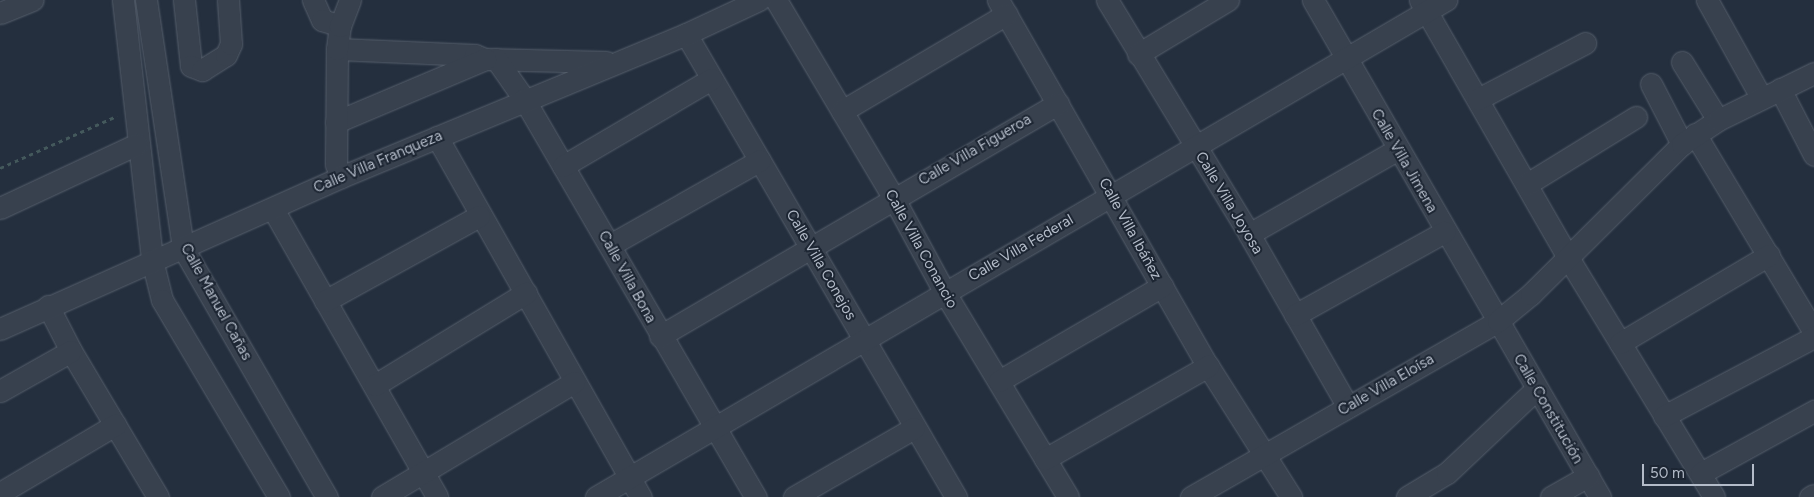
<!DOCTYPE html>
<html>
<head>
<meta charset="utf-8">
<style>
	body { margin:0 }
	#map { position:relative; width:1814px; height:497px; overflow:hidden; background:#242f3e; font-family:Figtree,sans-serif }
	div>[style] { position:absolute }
	.path>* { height:2.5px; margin-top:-1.25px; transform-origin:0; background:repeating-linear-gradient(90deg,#44595c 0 4px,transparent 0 8px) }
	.roads { filter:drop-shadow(0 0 1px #565f6c) drop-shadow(0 0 1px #565f6c) }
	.minor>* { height:21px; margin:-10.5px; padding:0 10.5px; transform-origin:10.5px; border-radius:10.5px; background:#38414e }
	span { translate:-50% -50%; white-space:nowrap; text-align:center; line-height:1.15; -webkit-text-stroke:4px #1d2633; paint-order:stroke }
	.street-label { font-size:15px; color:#b4bcc9 }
	.scale { position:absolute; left:1642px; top:464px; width:112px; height:22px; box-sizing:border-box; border:2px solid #b4bcc9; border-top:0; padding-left:6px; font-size:15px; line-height:18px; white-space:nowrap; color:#b4bcc9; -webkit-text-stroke:4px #1d2633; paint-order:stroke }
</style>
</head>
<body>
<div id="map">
	<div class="path">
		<i style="left:0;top:168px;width:128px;rotate:-24deg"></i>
	</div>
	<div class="roads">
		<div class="minor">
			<i style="left:123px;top:0;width:262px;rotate:83.6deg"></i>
			<i style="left:152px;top:260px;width:41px;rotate:76deg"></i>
			<i style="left:162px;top:300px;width:229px;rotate:59.3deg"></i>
			<i style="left:146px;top:0;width:251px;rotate:81.5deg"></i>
			<i style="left:183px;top:248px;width:288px;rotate:60deg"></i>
			<i style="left:184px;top:0;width:66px;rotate:83.9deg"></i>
			<i style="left:191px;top:66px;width:12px;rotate:20deg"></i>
			<i style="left:202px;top:70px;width:28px;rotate:-32deg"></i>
			<i style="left:226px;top:55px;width:12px;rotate:-66deg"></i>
			<i style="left:231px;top:44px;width:44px;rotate:-93.9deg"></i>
			<i style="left:313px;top:0;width:22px;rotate:66deg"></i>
			<i style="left:322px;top:20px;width:19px;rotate:18deg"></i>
			<i style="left:776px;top:0;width:229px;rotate:59.3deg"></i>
			<i style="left:893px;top:197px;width:109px;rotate:61.6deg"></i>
			<i style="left:945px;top:293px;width:238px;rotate:58.9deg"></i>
			<i style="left:998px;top:0;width:422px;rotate:60.2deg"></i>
			<i style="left:1208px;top:366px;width:155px;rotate:57.6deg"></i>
			<i style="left:1107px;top:0;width:274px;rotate:58.7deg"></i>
			<i style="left:1249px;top:234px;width:199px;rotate:60.2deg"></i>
			<i style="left:1313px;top:0;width:574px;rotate:60deg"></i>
			<i style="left:1420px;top:0;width:295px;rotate:60.1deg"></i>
			<i style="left:1567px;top:256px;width:282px;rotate:58.6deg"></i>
			<i style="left:1707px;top:0;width:111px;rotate:60.9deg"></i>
			<i style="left:0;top:13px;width:35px;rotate:-22deg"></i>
			<i style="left:686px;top:34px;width:536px;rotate:59.75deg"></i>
			<i style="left:337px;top:49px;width:138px;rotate:2.5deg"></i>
			<i style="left:475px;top:55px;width:11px;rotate:22deg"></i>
			<i style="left:485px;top:59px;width:121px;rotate:1.4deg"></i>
			<i style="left:1138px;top:54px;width:105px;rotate:-31deg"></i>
			<i style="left:496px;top:59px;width:49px;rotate:55deg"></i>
			<i style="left:524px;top:99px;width:461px;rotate:59.8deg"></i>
			<i style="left:1682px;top:62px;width:68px;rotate:58.2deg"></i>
			<i style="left:1651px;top:84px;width:68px;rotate:62.7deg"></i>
			<i style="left:1780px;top:89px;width:74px;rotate:62.7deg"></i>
			<i style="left:1478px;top:99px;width:121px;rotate:-27.6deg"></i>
			<i style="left:842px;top:111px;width:191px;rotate:-30.5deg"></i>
			<i style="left:336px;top:122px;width:162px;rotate:-22.9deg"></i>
			<i style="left:1695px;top:134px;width:231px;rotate:59deg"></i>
			<i style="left:437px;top:137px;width:414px;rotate:60.5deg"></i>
			<i style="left:563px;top:166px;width:172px;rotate:-30.4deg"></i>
			<i style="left:341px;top:177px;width:14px;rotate:-111deg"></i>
			<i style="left:336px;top:164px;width:115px;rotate:-89.5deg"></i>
			<i style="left:337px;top:49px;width:23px;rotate:-83deg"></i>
			<i style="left:340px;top:26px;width:28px;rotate:-69deg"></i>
			<i style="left:1527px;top:184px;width:128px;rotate:-31.6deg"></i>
			<i style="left:0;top:208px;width:151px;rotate:-25deg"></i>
			<i style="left:273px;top:209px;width:331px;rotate:60.3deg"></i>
			<i style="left:1249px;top:234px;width:172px;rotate:-29.7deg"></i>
			<i style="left:610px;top:245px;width:172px;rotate:-29.5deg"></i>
			<i style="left:325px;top:301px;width:176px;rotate:-28.9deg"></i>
			<i style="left:48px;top:306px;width:51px;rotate:62.9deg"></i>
			<i style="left:71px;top:351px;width:170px;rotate:59.2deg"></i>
			<i style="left:1295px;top:315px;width:171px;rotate:-29.1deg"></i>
			<i style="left:0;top:329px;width:373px;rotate:-24deg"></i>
			<i style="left:341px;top:177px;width:373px;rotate:-22.5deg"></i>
			<i style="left:686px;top:34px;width:81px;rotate:-25deg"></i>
			<i style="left:660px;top:336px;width:461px;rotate:-30.3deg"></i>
			<i style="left:1620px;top:343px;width:173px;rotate:-30.6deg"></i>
			<i style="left:999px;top:381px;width:189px;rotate:-30.2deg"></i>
			<i style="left:375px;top:385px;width:177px;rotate:-31.4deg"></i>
			<i style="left:0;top:391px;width:81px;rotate:-29.4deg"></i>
			<i style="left:1664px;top:416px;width:170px;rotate:-27.8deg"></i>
			<i style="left:1045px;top:459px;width:188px;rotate:-29.7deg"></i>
			<i style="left:1701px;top:473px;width:129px;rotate:-28.8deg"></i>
			<i style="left:0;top:493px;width:134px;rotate:-30.6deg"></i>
			<i style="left:382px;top:497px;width:224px;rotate:-30.9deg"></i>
			<i style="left:596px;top:497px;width:985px;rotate:-30.32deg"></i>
			<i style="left:794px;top:497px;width:138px;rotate:-29.9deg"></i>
			<i style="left:1191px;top:497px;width:354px;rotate:-29.8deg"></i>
			<i style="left:1498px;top:321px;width:43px;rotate:-39.3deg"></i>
			<i style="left:1531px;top:294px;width:213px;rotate:-44.8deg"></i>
			<i style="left:1682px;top:144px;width:43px;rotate:-33.7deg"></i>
			<i style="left:1718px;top:120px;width:107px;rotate:-26.1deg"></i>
			<i style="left:1407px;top:497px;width:47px;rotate:-31deg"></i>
			<i style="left:1447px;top:473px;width:122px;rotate:-43.3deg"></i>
			<i style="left:1551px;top:497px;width:43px;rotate:-29.6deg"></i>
			<i style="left:1810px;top:497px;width:4px;rotate:-27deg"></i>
		</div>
	</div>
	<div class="street-label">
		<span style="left:975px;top:150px;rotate:-30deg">Calle Villa Figueroa</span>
		<span style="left:1404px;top:161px;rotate:60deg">Calle Villa Jimena</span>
		<span style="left:378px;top:162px;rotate:-23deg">Calle Villa Franqueza</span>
		<span style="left:1229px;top:203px;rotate:59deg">Calle Villa Joyosa</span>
		<span style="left:1130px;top:229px;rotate:61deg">Calle Villa Ibáñez</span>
		<span style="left:1021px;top:248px;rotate:-30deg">Calle Villa Federal</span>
		<span style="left:921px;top:249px;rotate:61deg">Calle Villa Conancio</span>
		<span style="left:821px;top:265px;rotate:60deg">Calle Villa Conejos</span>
		<span style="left:627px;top:277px;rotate:61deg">Calle Villa Bona</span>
		<span style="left:216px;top:302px;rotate:61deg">Calle Manuel Cañas</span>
		<span style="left:1386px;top:385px;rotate:-30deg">Calle Villa Eloísa</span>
		<span style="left:1548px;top:409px;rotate:60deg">Calle Constitución</span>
	</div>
	<div class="scale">50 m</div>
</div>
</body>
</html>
